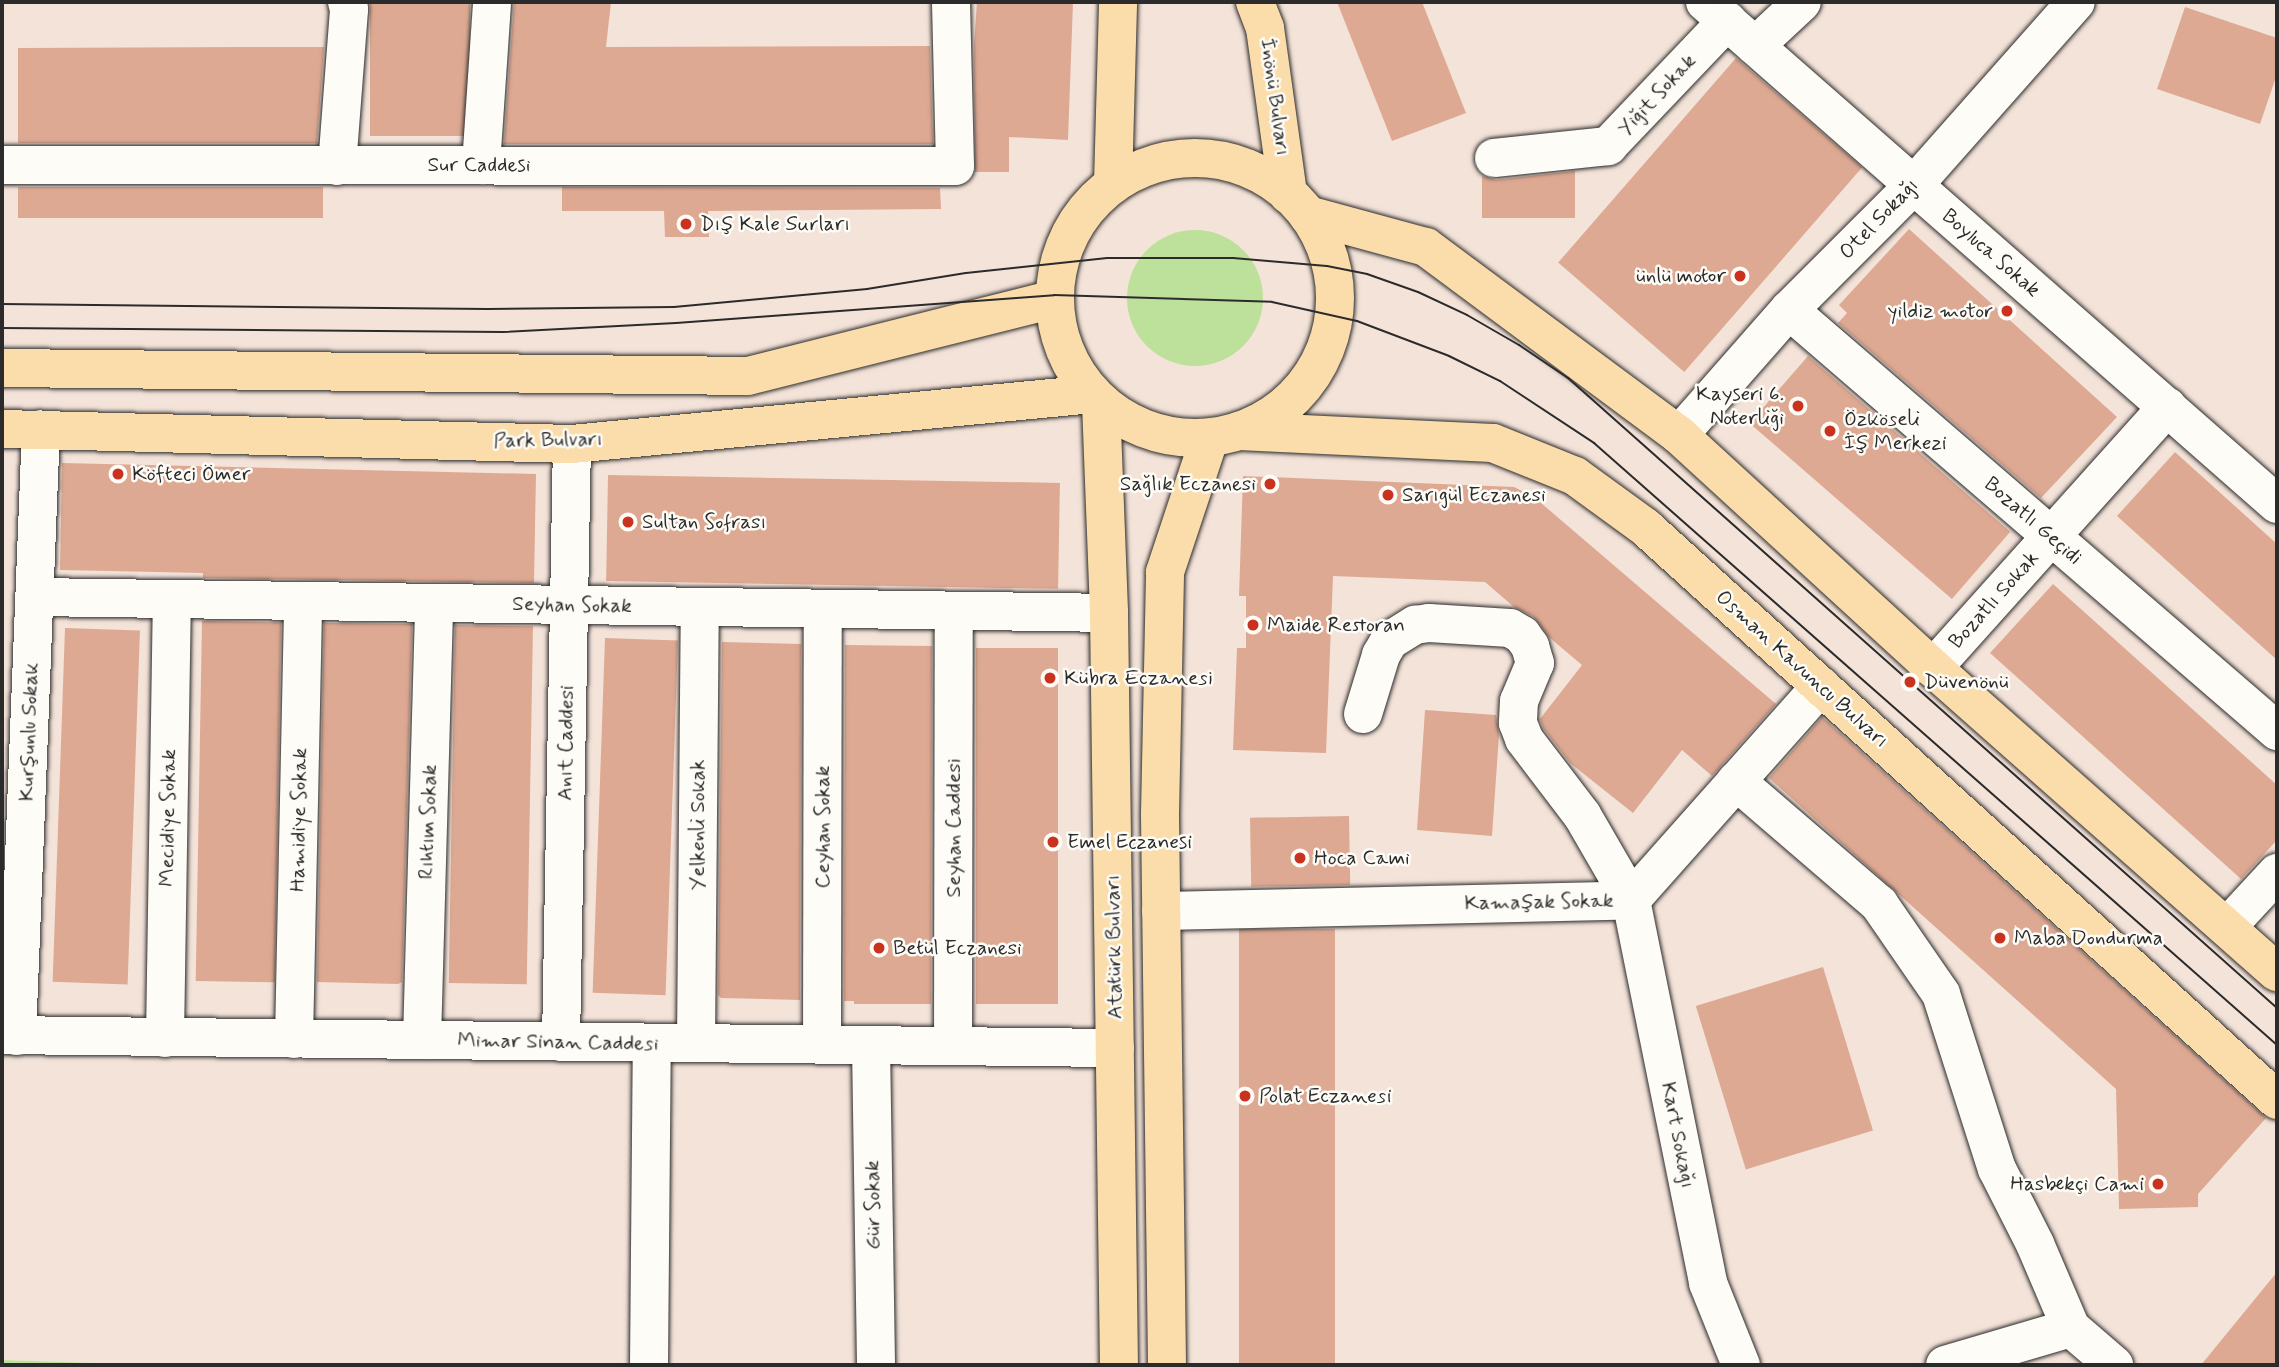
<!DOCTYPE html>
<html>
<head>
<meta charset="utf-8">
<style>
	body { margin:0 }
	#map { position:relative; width:2279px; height:1367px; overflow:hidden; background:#fdfcf7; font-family:Mynerve,sans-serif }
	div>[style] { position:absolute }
	.built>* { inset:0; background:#f4e3d9 }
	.green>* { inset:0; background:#bde09a }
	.round { border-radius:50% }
	.building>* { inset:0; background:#dea993; transform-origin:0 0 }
	.roads { filter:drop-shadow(0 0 2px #2b2b2b) drop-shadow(0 0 2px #2b2b2b) }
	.minor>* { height:38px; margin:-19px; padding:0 19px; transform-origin:19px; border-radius:19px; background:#fdfcf7 }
	.major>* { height:38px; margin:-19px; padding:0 19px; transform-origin:19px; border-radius:19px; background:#fbddab }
	.highway>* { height:38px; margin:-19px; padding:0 19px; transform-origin:19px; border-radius:19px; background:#fbddab }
	.highway>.ring { margin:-19px; padding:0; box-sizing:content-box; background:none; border:38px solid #fbddab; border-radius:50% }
	.tram>* { height:2px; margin:-1px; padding:0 1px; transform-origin:1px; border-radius:1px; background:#2b2b2b }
	.dots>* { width:19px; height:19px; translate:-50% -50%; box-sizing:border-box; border:4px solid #fdfcf7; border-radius:50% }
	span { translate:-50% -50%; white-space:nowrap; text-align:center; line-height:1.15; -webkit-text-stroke:5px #fdfcf7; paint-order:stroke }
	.street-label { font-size:21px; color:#2b2b2b }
	.poi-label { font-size:21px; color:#2b2b2b }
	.left { translate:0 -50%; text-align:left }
	.right { translate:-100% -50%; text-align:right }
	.frame { position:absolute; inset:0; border:4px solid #2b2b2b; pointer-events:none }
</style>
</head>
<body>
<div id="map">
	<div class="built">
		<i style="clip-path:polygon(2px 2px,2277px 2px,2277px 1365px,161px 1365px,2px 1360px)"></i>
	</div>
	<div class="green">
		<i class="round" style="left:1127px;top:230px;width:136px;height:136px"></i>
		<i style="clip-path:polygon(2px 1360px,161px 1365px,2px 1365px)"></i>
	</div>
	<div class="building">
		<i style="left:370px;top:2px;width:100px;height:134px"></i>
		<i style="clip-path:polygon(514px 2px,611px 2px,606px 47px,930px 46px,933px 144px,504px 144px)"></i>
		<i style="clip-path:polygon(977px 2px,1073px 2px,1068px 140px,1009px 137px,1009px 172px,975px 172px,974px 46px)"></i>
		<i style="clip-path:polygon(1337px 2px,1422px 2px,1466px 113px,1392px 141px)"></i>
		<i style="clip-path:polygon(2185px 7px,2277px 38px,2277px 74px,2260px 124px,2157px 89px)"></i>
		<i style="clip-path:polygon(246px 47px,324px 47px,317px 143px,18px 143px,18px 48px)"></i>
		<i style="left:1736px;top:58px;width:167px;height:271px;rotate:41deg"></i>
		<i style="clip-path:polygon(1575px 171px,1575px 218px,1482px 218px,1482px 176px,1496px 180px)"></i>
		<i style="left:18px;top:187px;width:305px;height:31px"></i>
		<i style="clip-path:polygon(562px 187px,940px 188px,941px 209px,708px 211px,709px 237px,665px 237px,664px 211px,562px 211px)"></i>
		<i style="clip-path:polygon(1909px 229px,2117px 417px,2041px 498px,1838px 323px,1847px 313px,1839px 305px)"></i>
		<i style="left:1808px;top:356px;width:268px;height:89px;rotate:41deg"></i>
		<i style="clip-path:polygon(2175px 452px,2277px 544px,2277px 660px,2117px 516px)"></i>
		<i style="clip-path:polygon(62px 463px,536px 474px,534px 583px,203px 578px,203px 573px,60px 570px)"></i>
		<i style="left:608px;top:475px;width:452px;height:106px;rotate:1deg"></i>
		<i style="clip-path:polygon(1243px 476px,1514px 487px,1534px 497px,1776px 704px,1712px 776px,1682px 750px,1633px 813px,1570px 763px,1543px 728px,1540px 719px,1582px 665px,1550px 638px,1533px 616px,1514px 607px,1485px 582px,1333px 576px,1326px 753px,1233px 750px,1237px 648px,1246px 648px,1246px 596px,1239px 596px)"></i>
		<i style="clip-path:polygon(2053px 584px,2277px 785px,2277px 840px,2241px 879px,1990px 653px)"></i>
		<i style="left:202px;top:621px;width:79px;height:360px;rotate:1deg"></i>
		<i style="clip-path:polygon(324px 623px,412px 624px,402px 982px,398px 984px,317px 982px)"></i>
		<i style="left:455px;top:625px;width:78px;height:358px;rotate:1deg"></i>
		<i style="left:65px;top:628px;width:75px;height:354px;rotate:2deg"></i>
		<i style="left:605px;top:638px;width:73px;height:355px;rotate:2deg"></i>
		<i style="clip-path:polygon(722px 642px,801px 644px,800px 1000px,721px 998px,718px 995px)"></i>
		<i style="clip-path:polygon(845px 645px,932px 646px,931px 1004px,854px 1004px,854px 1001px,844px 1001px)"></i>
		<i style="left:1058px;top:648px;width:356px;height:82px;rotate:90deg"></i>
		<i style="clip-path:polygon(1425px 710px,1496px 715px,1499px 735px,1492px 836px,1417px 830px)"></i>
		<i style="clip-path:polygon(1822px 717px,2266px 1118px,2198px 1194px,2198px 1207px,2119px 1209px,2116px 1089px,1769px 778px)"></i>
		<i style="left:1349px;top:816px;width:69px;height:99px;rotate:89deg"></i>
		<i style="left:1335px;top:929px;width:436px;height:96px;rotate:90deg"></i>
		<i style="left:1823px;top:967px;width:171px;height:133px;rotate:73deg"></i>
		<i style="clip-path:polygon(2277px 1272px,2277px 1365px,2201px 1365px)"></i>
	</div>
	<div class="roads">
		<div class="minor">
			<i style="left:1705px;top:2px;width:761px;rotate:41.27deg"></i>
			<i style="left:1755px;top:46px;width:64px;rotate:-43.1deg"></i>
			<i style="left:1494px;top:158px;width:115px;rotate:-6deg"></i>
			<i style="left:1608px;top:146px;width:173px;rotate:-46.4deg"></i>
			<i style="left:2px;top:165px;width:953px;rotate:0.06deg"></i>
			<i style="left:955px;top:166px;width:164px;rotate:-91.4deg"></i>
			<i style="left:481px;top:165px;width:163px;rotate:-86.1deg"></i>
			<i style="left:337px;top:166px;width:157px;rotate:-85.6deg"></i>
			<i style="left:349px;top:9px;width:7px;rotate:-106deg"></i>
			<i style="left:1789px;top:310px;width:645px;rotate:40.78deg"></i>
			<i style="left:1679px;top:435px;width:167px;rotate:-48.7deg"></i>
			<i style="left:1789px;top:310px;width:177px;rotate:-45deg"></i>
			<i style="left:1914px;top:185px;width:244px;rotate:-48.5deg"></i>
			<i style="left:35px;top:597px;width:1074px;rotate:0.85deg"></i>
			<i style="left:1933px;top:668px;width:351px;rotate:-48.1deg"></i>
			<i style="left:1363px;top:714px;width:62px;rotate:-73deg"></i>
			<i style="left:1381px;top:655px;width:16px;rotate:-60deg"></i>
			<i style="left:1389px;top:641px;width:31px;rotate:-32deg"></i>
			<i style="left:1415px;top:625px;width:14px;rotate:-8deg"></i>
			<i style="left:1429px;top:623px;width:81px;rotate:3.5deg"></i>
			<i style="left:1510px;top:628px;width:14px;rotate:30deg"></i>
			<i style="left:1522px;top:635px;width:14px;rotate:54deg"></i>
			<i style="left:1530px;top:646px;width:18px;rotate:74deg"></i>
			<i style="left:1535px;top:663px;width:41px;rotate:112.8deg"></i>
			<i style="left:1519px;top:701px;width:22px;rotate:93deg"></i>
			<i style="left:1518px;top:723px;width:17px;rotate:69deg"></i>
			<i style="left:1524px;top:739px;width:96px;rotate:52.7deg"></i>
			<i style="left:1582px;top:815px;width:98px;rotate:60deg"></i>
			<i style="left:1631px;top:900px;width:391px;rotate:78.6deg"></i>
			<i style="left:1708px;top:1283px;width:88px;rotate:68.1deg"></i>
			<i style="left:1736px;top:781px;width:189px;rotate:40.7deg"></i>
			<i style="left:1879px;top:904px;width:109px;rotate:55.4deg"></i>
			<i style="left:1941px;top:994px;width:184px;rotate:72.3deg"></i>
			<i style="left:1997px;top:1169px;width:84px;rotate:63.1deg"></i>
			<i style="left:2035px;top:1244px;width:91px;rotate:66.8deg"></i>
			<i style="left:2071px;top:1328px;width:57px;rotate:40.7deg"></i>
			<i style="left:1161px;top:911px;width:470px;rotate:-1.3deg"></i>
			<i style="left:1631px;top:900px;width:286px;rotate:-48.4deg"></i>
			<i style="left:2227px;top:927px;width:74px;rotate:-47.2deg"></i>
			<i style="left:2px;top:1035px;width:1113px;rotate:0.67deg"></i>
			<i style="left:17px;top:1036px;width:607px;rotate:-87.74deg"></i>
			<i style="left:165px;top:1038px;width:439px;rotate:-89.1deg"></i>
			<i style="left:294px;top:1039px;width:438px;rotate:-88.8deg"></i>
			<i style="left:422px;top:1040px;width:437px;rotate:-88.4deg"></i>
			<i style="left:561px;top:1042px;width:598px;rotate:-88.95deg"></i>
			<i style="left:696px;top:1043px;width:436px;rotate:-89.5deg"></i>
			<i style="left:822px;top:1044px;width:435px;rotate:-89.9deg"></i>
			<i style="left:871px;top:1045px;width:320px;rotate:89.1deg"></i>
			<i style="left:953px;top:1046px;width:435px;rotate:-89.9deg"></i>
			<i style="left:649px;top:1365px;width:322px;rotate:-89.5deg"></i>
			<i style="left:1945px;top:1365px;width:131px;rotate:-16.4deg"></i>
		</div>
		<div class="major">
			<i style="left:1255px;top:2px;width:28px;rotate:69deg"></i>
			<i style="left:1265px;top:28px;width:168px;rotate:82.1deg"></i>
			<i style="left:1113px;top:184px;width:182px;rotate:-88.4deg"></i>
			<i style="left:1101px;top:403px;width:210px;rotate:87.8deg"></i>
			<i style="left:1109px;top:613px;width:752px;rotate:89.24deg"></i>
			<i style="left:1167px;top:1365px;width:551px;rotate:-90.73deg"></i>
			<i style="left:1160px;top:814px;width:242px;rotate:-88.8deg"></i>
			<i style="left:1165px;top:572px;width:142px;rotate:-71.6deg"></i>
		</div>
		<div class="highway">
			<i class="ring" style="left:1055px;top:158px;width:242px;height:242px"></i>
			<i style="left:1308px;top:215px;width:122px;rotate:15.2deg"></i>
			<i style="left:1426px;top:247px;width:315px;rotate:36.6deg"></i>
			<i style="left:1679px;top:435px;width:345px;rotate:42.5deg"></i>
			<i style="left:1933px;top:668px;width:459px;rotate:41.5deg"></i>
			<i style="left:2px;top:368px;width:746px;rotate:0.61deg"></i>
			<i style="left:748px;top:376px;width:316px;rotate:-14.1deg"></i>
			<i style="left:2px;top:429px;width:570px;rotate:1.51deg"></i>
			<i style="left:572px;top:444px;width:523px;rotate:-5.48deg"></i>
			<i style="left:1239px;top:431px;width:254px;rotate:2.7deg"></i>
			<i style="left:1493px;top:443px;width:88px;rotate:21.9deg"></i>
			<i style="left:1575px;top:476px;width:87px;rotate:36.1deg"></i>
			<i style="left:1645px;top:527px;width:853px;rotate:42.2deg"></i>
		</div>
	</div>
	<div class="tram">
		<i style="left:2px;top:304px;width:486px;rotate:0.6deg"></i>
		<i style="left:488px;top:309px;width:186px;rotate:-0.6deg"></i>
		<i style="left:674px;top:307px;width:194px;rotate:-5.3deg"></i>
		<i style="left:867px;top:289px;width:100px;rotate:-9.2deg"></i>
		<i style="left:966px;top:273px;width:142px;rotate:-6.1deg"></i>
		<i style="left:1107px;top:258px;width:126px"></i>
		<i style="left:1233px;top:258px;width:94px;rotate:4.9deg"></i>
		<i style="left:1327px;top:266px;width:41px;rotate:11.3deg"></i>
		<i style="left:1367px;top:274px;width:54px;rotate:19.4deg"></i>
		<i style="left:1418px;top:292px;width:54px;rotate:25.1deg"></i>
		<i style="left:1467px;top:315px;width:60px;rotate:30deg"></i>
		<i style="left:1519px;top:345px;width:59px;rotate:34deg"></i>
		<i style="left:1568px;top:378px;width:948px;rotate:41.62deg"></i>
		<i style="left:2px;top:328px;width:501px;rotate:0.46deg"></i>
		<i style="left:503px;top:332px;width:173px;rotate:-3deg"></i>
		<i style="left:676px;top:323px;width:379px;rotate:-4.2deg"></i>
		<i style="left:1054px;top:295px;width:218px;rotate:1.8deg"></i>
		<i style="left:1272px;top:302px;width:87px;rotate:12.6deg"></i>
		<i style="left:1357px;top:321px;width:98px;rotate:20.8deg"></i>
		<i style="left:1449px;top:356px;width:57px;rotate:26.1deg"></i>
		<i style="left:1500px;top:381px;width:113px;rotate:33.4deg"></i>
		<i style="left:1594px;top:443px;width:910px;rotate:41.39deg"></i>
	</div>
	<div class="dots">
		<i style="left:686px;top:224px;background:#c8321e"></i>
		<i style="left:1740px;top:276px;background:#c8321e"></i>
		<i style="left:2007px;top:311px;background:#c8321e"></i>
		<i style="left:1798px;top:406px;background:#c8321e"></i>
		<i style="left:1830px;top:431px;background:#c8321e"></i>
		<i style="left:118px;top:474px;background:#c8321e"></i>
		<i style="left:1270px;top:484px;background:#c8321e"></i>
		<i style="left:1388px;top:495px;background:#c8321e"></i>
		<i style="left:628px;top:522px;background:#c8321e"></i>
		<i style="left:1253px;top:625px;background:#c8321e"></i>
		<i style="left:1050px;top:678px;background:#c8321e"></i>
		<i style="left:1910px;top:682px;background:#c8321e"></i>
		<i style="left:1053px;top:842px;background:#c8321e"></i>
		<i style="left:1300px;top:858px;background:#c8321e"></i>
		<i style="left:2000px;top:938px;background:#c8321e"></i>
		<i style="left:879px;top:948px;background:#c8321e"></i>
		<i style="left:1245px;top:1096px;background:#c8321e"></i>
		<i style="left:2158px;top:1184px;background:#c8321e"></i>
	</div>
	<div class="street-label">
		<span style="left:1657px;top:95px;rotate:-47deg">Yiğit Sokak</span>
		<span style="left:1275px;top:97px;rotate:82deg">İnönü Bulvarı</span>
		<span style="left:479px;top:165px">Sur Caddesi</span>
		<span style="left:1879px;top:219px;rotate:-46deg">Otel Sokağı</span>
		<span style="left:1991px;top:253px;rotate:41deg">Boyluca Sokak</span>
		<span style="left:548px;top:440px;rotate:-1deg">Park Bulvarı</span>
		<span style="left:2033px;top:521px;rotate:41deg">Bozatlı Geçidi</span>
		<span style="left:1994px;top:600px;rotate:-48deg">Bozatlı Sokak</span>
		<span style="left:572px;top:605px;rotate:1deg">Seyhan Sokak</span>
		<span style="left:1802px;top:669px;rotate:42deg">Osman Kavuncu Bulvarı</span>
		<span style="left:29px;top:732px;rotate:-88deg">Kurşunlu Sokak</span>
		<span style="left:566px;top:743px;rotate:-89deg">Anıt Caddesi</span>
		<span style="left:168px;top:818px;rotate:-89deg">Mecidiye Sokak</span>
		<span style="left:299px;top:820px;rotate:-89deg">Hamidiye Sokak</span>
		<span style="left:428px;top:822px;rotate:-88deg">Rıhtım Sokak</span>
		<span style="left:698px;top:825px;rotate:-90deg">Yelkenli Sokak</span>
		<span style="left:823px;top:827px;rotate:-90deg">Ceyhan Sokak</span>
		<span style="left:954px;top:828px;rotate:-90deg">Seyhan Caddesi</span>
		<span style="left:1539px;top:902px;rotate:-1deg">Kamaşak Sokak</span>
		<span style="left:1114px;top:947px;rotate:-91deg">Atatürk Bulvarı</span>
		<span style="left:558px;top:1042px;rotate:1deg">Mimar Sinan Caddesi</span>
		<span style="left:1678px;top:1135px;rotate:79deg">Kart Sokağı</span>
		<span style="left:873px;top:1205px;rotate:-91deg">Gür Sokak</span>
	</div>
	<div class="poi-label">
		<span class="left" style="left:700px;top:224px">Dış Kale Surları</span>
		<span class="right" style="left:1726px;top:276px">ünlü motor</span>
		<span class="right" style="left:1993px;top:311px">yildiz motor</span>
		<span class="right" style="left:1784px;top:406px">Kayseri 6.<br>Noterliği</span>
		<span class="left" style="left:1844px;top:431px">Özköseli<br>İş Merkezi</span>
		<span class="left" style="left:132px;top:474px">Köfteci Ömer</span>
		<span class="right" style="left:1256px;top:484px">Sağlık Eczanesi</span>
		<span class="left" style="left:1402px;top:495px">Sarıgül Eczanesi</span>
		<span class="left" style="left:642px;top:522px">Sultan Sofrası</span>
		<span class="left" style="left:1267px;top:625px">Maide Restoran</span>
		<span class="left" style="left:1064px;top:678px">Kübra Eczanesi</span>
		<span class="left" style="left:1924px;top:682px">Düvenönü</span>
		<span class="left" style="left:1067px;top:842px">Emel Eczanesi</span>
		<span class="left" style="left:1314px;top:858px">Hoca Cami</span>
		<span class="left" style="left:2014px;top:938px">Maba Dondurma</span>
		<span class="left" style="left:893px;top:948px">Betül Eczanesi</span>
		<span class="left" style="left:1259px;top:1096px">Polat Eczanesi</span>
		<span class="right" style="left:2144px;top:1184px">Hasbekçi Cami</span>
	</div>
	<div class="frame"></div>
</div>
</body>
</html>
